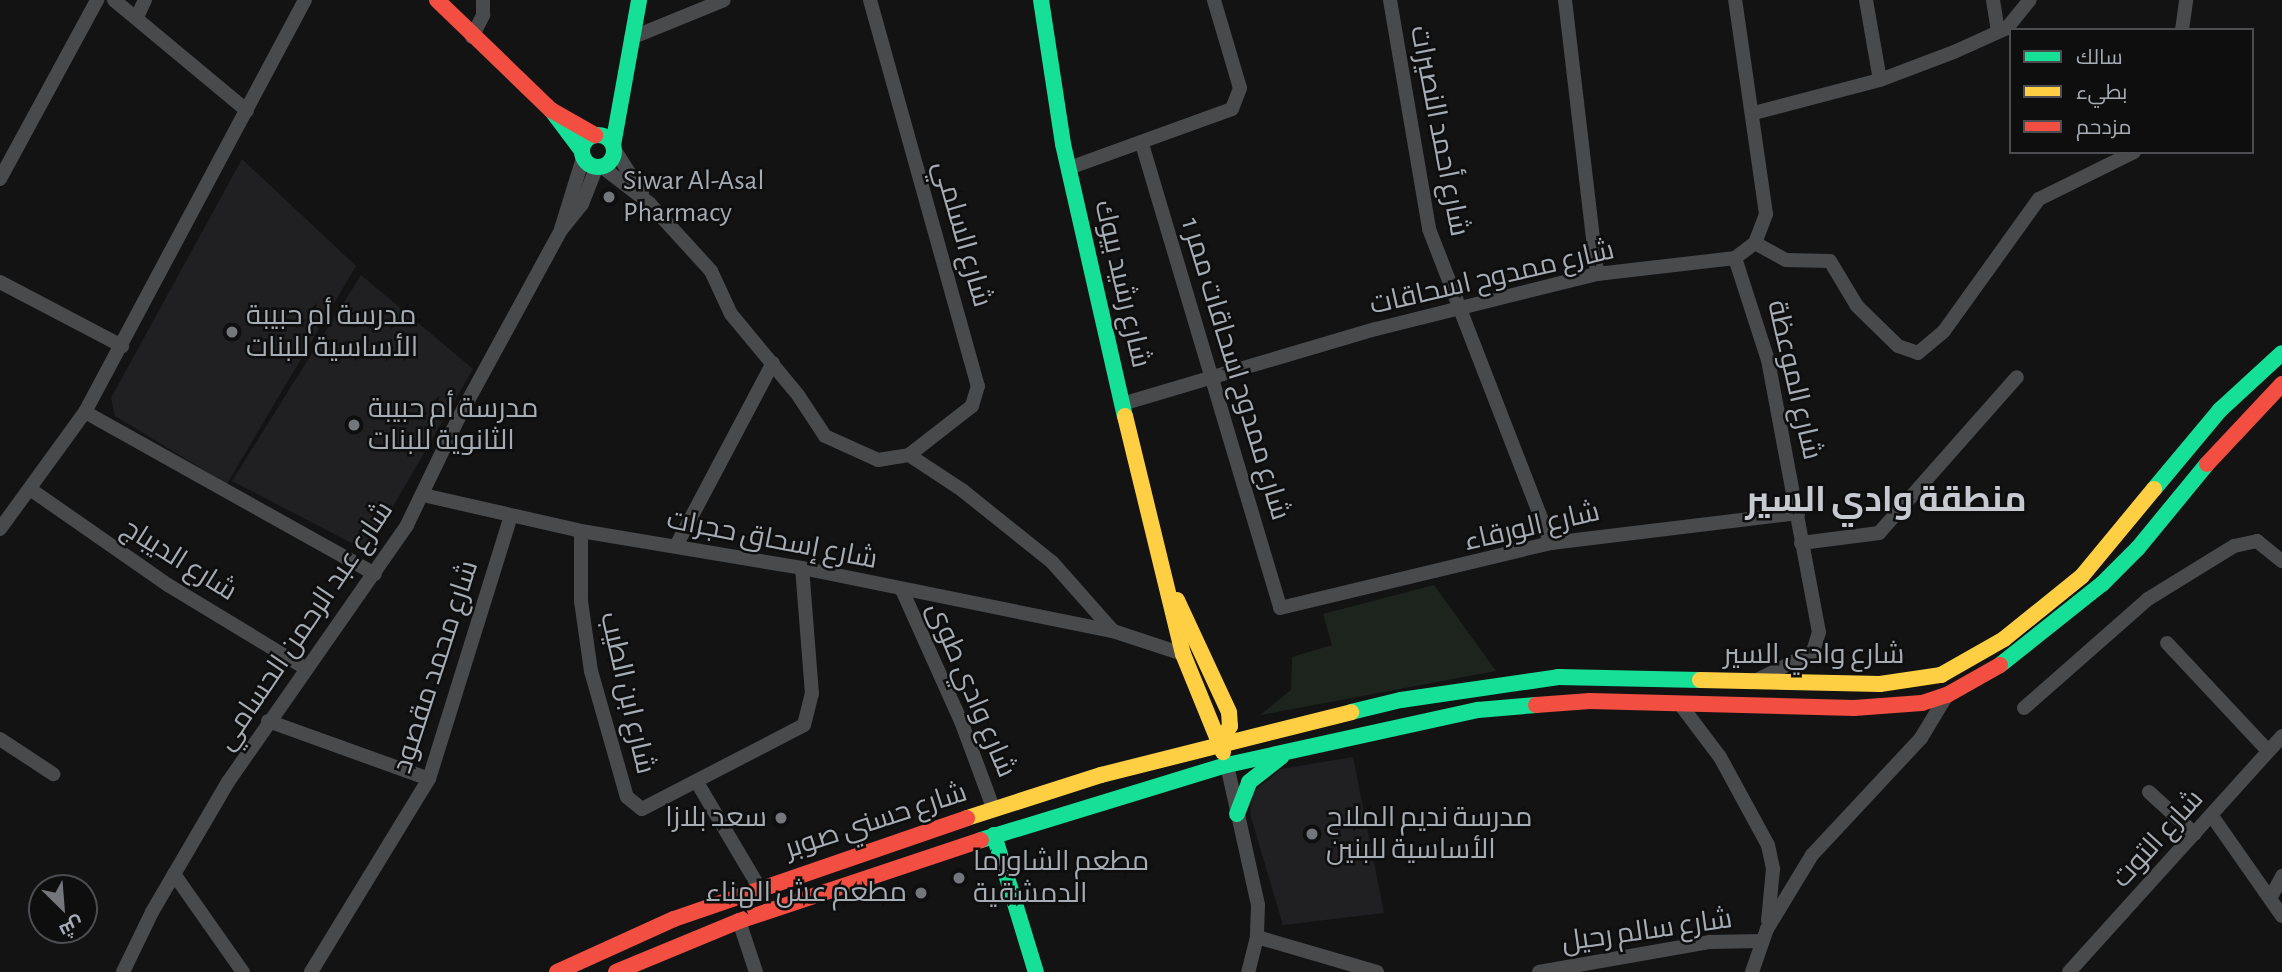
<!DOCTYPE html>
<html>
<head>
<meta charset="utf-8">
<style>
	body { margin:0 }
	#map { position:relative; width:2282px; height:972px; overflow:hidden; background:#131314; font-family:"Alegreya Sans",Cairo,sans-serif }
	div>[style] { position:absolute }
	.built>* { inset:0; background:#202022 }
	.green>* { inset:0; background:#1d241e }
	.street>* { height:14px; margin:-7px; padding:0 7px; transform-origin:7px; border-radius:7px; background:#484a4c }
	.fast>* { height:16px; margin:-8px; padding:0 8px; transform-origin:8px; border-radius:8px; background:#16e098 }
	.fast>.ring { margin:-8px; padding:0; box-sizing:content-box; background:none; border:16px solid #16e098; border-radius:50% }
	.slow>* { height:16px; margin:-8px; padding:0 8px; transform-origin:8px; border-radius:8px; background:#ffcf43 }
	.jam>* { height:16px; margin:-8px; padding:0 8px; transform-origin:8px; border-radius:8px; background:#f24e42 }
	.dots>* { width:19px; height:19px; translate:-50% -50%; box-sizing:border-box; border:4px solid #0e0e0f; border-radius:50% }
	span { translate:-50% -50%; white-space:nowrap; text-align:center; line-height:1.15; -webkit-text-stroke:5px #0e0e0f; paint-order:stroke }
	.street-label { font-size:28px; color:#a6acb3 }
	.poi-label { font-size:28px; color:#a6acb3 }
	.left { translate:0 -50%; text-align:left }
	.right { translate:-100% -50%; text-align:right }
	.district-label { font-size:35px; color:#c6cad0; font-weight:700 }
	.legend { position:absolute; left:2009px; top:28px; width:245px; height:126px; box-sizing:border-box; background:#0e0e0f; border:2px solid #4b4d51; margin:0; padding:9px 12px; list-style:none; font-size:21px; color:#a6acb3 }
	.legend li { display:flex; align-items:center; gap:14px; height:35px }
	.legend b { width:35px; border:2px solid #4b4d51 }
	.north { position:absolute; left:28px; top:874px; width:70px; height:70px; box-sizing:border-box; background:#0e0e0f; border:2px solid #4b4d51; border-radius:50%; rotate:155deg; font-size:19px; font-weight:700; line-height:28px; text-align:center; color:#a6acb3 }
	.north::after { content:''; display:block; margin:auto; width:24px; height:32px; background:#73767b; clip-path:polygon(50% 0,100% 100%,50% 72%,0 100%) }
</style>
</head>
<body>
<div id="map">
	<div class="built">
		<i style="clip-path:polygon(242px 159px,356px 266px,227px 484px,115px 416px,111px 398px)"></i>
		<i style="clip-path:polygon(361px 275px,473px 369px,367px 551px,232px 481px)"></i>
		<i style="clip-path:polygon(1353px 757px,1384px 913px,1283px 925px,1250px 814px,1253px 792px,1281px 769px)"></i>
	</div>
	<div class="green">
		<i style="clip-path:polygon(1434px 585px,1496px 671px,1260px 715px,1291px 690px,1292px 657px,1332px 645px,1323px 614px)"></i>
	</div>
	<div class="street">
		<i style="left:114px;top:0;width:173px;rotate:39.8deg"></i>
		<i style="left:870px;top:0;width:401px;rotate:74.4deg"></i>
		<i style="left:978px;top:386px;width:21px;rotate:107deg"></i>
		<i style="left:972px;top:406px;width:80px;rotate:142.1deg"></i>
		<i style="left:1390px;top:0;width:232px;rotate:80.3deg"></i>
		<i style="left:1429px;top:229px;width:337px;rotate:68.8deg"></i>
		<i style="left:1565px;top:0;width:276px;rotate:83.3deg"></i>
		<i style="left:1866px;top:0;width:81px;rotate:80.1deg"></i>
		<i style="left:1993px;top:0;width:32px;rotate:81deg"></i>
		<i style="left:137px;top:17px;width:19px;rotate:-65deg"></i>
		<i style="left:2182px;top:30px;width:30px;rotate:-82deg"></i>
		<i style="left:472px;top:37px;width:25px;rotate:-63deg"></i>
		<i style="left:483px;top:15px;width:15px;rotate:-90deg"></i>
		<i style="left:631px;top:38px;width:100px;rotate:-22.2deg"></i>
		<i style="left:1754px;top:113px;width:130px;rotate:-14.7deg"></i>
		<i style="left:1880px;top:80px;width:79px;rotate:-20.7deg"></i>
		<i style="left:1954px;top:52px;width:58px;rotate:-24.4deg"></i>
		<i style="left:2007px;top:28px;width:36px;rotate:-51deg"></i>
		<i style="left:1142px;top:144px;width:484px;rotate:73.4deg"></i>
		<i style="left:1280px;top:608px;width:279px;rotate:-13.5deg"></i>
		<i style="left:1551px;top:543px;width:249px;rotate:-6.9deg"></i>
		<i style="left:614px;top:149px;width:52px;rotate:57.5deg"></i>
		<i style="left:601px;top:166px;width:61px;rotate:37.6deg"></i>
		<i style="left:649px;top:203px;width:92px;rotate:47.6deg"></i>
		<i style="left:711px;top:271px;width:47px;rotate:65.1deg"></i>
		<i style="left:731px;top:314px;width:105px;rotate:50.4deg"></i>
		<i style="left:798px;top:395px;width:49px;rotate:56.6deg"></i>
		<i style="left:825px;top:436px;width:58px;rotate:24.4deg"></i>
		<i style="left:878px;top:460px;width:31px;rotate:-9deg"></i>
		<i style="left:909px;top:455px;width:64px;rotate:33.4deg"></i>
		<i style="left:962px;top:490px;width:115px;rotate:38.7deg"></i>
		<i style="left:1052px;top:562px;width:92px;rotate:48.5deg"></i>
		<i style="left:1069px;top:168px;width:173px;rotate:-19.9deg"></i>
		<i style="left:1232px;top:109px;width:22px;rotate:-69deg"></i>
		<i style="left:1240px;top:88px;width:92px;rotate:-106.5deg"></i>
		<i style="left:0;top:179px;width:204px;rotate:-61.5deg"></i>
		<i style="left:561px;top:229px;width:74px;rotate:-72.8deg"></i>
		<i style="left:1755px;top:243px;width:35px;rotate:29deg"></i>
		<i style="left:1786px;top:260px;width:44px;rotate:1.3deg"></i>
		<i style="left:1830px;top:261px;width:52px;rotate:59deg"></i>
		<i style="left:1857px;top:306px;width:57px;rotate:44.3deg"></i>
		<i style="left:1898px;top:346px;width:21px;rotate:19deg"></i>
		<i style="left:1918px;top:353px;width:34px;rotate:-40deg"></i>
		<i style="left:1944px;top:331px;width:163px;rotate:-54.3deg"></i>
		<i style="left:2039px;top:199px;width:106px;rotate:-26.3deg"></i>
		<i style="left:1735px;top:258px;width:107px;rotate:72.1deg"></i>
		<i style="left:1768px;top:360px;width:277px;rotate:79.4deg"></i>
		<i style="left:1819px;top:632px;width:21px;rotate:107deg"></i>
		<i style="left:1813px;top:652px;width:65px;rotate:153.4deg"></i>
		<i style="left:0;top:282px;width:138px;rotate:27.7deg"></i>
		<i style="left:1122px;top:404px;width:265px;rotate:-16.5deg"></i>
		<i style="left:1376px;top:329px;width:228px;rotate:-14deg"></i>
		<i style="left:1597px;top:274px;width:139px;rotate:-6.6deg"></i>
		<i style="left:1735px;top:258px;width:25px;rotate:-37deg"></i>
		<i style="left:1755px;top:243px;width:31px;rotate:-69deg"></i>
		<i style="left:1766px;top:214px;width:216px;rotate:-98.2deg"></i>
		<i style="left:85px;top:412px;width:332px;rotate:29.2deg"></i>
		<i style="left:30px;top:489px;width:168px;rotate:34.8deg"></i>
		<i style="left:168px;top:585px;width:160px;rotate:31.2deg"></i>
		<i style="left:423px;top:495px;width:162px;rotate:12.8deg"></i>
		<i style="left:581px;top:531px;width:224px;rotate:9.5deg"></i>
		<i style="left:802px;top:568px;width:317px;rotate:11.5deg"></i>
		<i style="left:1113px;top:631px;width:74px;rotate:18.2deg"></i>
		<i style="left:0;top:529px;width:145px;rotate:-54deg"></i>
		<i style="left:85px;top:412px;width:467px;rotate:-61.9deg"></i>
		<i style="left:581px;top:531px;width:70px;rotate:90deg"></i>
		<i style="left:581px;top:601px;width:71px;rotate:81.9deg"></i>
		<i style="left:591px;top:671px;width:131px;rotate:74.1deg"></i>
		<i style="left:627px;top:797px;width:19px;rotate:39deg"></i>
		<i style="left:642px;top:809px;width:182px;rotate:-27.4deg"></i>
		<i style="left:804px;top:725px;width:32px;rotate:-76deg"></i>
		<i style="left:812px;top:694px;width:126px;rotate:-94.5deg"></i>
		<i style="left:1801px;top:543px;width:79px;rotate:-7.3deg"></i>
		<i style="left:1879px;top:533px;width:208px;rotate:-48.5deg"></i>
		<i style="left:676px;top:546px;width:207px;rotate:-62.1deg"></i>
		<i style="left:902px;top:590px;width:144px;rotate:65.8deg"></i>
		<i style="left:961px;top:721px;width:95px;rotate:69.7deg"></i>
		<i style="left:2167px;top:643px;width:148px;rotate:46.9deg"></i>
		<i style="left:1680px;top:704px;width:66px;rotate:53deg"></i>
		<i style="left:1720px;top:757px;width:100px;rotate:61.4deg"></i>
		<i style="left:1768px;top:845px;width:25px;rotate:78deg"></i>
		<i style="left:1773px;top:869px;width:52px;rotate:95.5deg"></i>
		<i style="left:2024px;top:708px;width:165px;rotate:-41.3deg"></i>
		<i style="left:2148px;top:599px;width:101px;rotate:-31.6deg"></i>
		<i style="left:2234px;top:546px;width:24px;rotate:-12deg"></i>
		<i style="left:2257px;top:541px;width:32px;rotate:39deg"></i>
		<i style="left:268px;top:721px;width:171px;rotate:19.8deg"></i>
		<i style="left:0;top:739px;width:64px;rotate:33.4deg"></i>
		<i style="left:1227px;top:765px;width:143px;rotate:77.5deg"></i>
		<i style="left:1258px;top:905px;width:32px;rotate:92deg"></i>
		<i style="left:1257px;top:937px;width:36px;rotate:104deg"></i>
		<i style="left:698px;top:784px;width:120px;rotate:59.4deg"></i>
		<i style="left:2149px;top:792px;width:62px;rotate:42.4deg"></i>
		<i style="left:2212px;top:816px;width:122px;rotate:55deg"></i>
		<i style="left:174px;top:874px;width:120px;rotate:54.9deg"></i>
		<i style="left:2271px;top:897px;width:24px;rotate:-62deg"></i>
		<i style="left:739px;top:921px;width:54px;rotate:71.6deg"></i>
		<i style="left:1257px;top:937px;width:125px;rotate:16.3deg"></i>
		<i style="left:123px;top:972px;width:67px;rotate:-64.2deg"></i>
		<i style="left:152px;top:912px;width:151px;rotate:-59.7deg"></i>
		<i style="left:228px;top:782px;width:313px;rotate:-55.1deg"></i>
		<i style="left:407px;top:525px;width:118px;rotate:-64.3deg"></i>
		<i style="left:458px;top:419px;width:215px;rotate:-61.4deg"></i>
		<i style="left:561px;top:230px;width:33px;rotate:-51deg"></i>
		<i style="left:582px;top:204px;width:41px;rotate:-68.5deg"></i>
		<i style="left:311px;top:972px;width:226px;rotate:-58.6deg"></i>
		<i style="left:429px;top:779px;width:275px;rotate:-72.7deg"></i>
		<i style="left:1539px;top:972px;width:174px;rotate:-10deg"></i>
		<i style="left:1710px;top:942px;width:52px;rotate:-1.1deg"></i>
		<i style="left:1752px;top:972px;width:46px;rotate:-70.8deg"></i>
		<i style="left:1767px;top:929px;width:87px;rotate:-58.7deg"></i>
		<i style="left:1812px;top:855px;width:160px;rotate:-47deg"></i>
		<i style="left:1921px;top:738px;width:50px;rotate:-58.8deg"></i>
		<i style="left:2069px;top:972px;width:318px;rotate:-47.9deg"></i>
	</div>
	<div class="fast">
		<i style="left:1041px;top:0;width:146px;rotate:81.3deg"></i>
		<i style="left:1063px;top:144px;width:279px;rotate:77.2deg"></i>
		<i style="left:552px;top:111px;width:50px;rotate:53.1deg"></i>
		<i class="ring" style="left:582px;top:135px;width:16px;height:16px"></i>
		<i style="left:613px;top:145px;width:147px;rotate:-79.8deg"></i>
		<i style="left:2154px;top:489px;width:103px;rotate:-50.1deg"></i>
		<i style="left:2220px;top:410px;width:84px;rotate:-42.6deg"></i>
		<i style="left:2000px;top:665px;width:130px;rotate:-38.5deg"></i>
		<i style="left:2102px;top:584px;width:51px;rotate:-45deg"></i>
		<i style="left:2138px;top:548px;width:109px;rotate:-50.6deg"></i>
		<i style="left:1351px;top:712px;width:51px;rotate:-13.5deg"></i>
		<i style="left:1401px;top:700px;width:159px;rotate:-8.3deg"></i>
		<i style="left:1558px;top:677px;width:142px;rotate:1.2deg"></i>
		<i style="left:1237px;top:814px;width:34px;rotate:-69deg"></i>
		<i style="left:1249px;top:782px;width:41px;rotate:-38deg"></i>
		<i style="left:994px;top:835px;width:143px;rotate:73deg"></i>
		<i style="left:981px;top:840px;width:257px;rotate:-17deg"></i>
		<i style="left:1227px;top:765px;width:257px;rotate:-12.4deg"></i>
		<i style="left:1478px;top:710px;width:58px;rotate:-4.9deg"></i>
	</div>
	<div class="slow">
		<i style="left:1125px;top:416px;width:245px;rotate:76.3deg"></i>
		<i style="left:1183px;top:654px;width:106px;rotate:67.8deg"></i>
		<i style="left:1177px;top:600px;width:123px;rotate:65.1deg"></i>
		<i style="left:1229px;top:712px;width:14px;rotate:86deg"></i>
		<i style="left:1230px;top:726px;width:20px;rotate:120deg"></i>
		<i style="left:1700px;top:680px;width:180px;rotate:1.3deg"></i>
		<i style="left:1880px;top:684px;width:62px;rotate:-8.4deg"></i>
		<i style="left:1941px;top:675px;width:73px;rotate:-29.7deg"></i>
		<i style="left:2004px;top:639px;width:100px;rotate:-38.9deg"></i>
		<i style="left:2082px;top:576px;width:113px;rotate:-50.4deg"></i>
		<i style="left:967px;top:818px;width:141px;rotate:-17.8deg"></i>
		<i style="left:1101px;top:775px;width:258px;rotate:-14.1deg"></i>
	</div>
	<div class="jam">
		<i style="left:437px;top:0;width:158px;rotate:44deg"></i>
		<i style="left:551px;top:110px;width:51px;rotate:29.6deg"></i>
		<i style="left:2207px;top:464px;width:110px;rotate:-46.8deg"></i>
		<i style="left:1536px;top:705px;width:54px;rotate:-4.2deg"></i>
		<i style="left:1590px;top:701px;width:264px;rotate:1.5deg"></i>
		<i style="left:1854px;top:708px;width:68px;rotate:-4.2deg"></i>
		<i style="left:1922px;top:703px;width:26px;rotate:-18deg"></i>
		<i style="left:1947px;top:695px;width:61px;rotate:-29.5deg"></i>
		<i style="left:557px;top:972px;width:128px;rotate:-24.4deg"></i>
		<i style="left:674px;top:919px;width:310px;rotate:-19deg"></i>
		<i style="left:616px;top:972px;width:133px;rotate:-22.5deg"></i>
		<i style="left:739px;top:921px;width:255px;rotate:-18.5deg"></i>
	</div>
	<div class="dots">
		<i style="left:609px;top:197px;background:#73767b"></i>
		<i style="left:232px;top:332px;background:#73767b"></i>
		<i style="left:354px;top:425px;background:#73767b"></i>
		<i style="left:781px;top:818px;background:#73767b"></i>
		<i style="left:1312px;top:834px;background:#73767b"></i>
		<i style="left:959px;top:878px;background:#73767b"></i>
		<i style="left:921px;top:893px;background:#73767b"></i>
	</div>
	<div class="street-label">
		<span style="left:1439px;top:131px;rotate:79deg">شارع أحمد النصيرات</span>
		<span style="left:962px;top:234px;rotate:74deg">شارع السلمي</span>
		<span style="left:1492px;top:278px;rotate:-13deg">شارع ممدوح اسحاقات</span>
		<span style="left:1122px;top:284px;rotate:77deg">شارع رشيد بيوك</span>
		<span style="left:1235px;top:369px;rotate:73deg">شارع ممدوح اسحاقات ممر 1</span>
		<span style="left:1794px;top:380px;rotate:77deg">شارع الموعظة</span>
		<span style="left:1532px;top:527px;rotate:-13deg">شارع الورقاء</span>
		<span style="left:772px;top:540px;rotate:11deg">شارع إسحاق حجرات</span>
		<span style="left:179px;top:560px;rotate:32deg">شارع الديباج</span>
		<span style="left:305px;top:626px;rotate:-56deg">شارع عبد الرحمن الحسامي</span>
		<span style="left:1814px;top:655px">شارع وادي السير</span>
		<span style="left:436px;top:667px;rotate:-72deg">شارع محمد مقصود</span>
		<span style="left:971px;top:690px;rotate:67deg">شارع وادي طوى</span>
		<span style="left:627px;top:693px;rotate:77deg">شارع ابن الطيب</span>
		<span style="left:876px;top:821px;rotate:-18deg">شارع حسني صوبر</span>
		<span style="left:2158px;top:839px;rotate:-48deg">شارع التوت</span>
		<span style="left:1647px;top:931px;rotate:-8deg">شارع سالم رحيل</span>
	</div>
	<div class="poi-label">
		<span class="left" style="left:623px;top:197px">Siwar Al-Asal<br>Pharmacy</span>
		<span class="left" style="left:246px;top:332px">مدرسة أم حبيبة<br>الأساسية للبنات</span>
		<span class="left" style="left:368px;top:425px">مدرسة أم حبيبة<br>الثانوية للبنات</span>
		<span class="right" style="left:767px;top:818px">سعد بلازا</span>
		<span class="left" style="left:1326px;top:834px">مدرسة نديم الملاح<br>الأساسية للبنين</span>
		<span class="left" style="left:973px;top:878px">مطعم الشاورما<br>الدمشقية</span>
		<span class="right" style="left:907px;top:893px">مطعم عش الهناء</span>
	</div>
	<div class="district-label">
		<span style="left:1886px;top:501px">منطقة وادي السير</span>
	</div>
	<ul class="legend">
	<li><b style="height:9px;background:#16e098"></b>سالك</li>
	<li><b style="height:9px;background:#ffcf43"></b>بطيء</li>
	<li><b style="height:9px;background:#f24e42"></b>مزدحم</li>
	</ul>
	<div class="north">ش</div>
</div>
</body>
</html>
